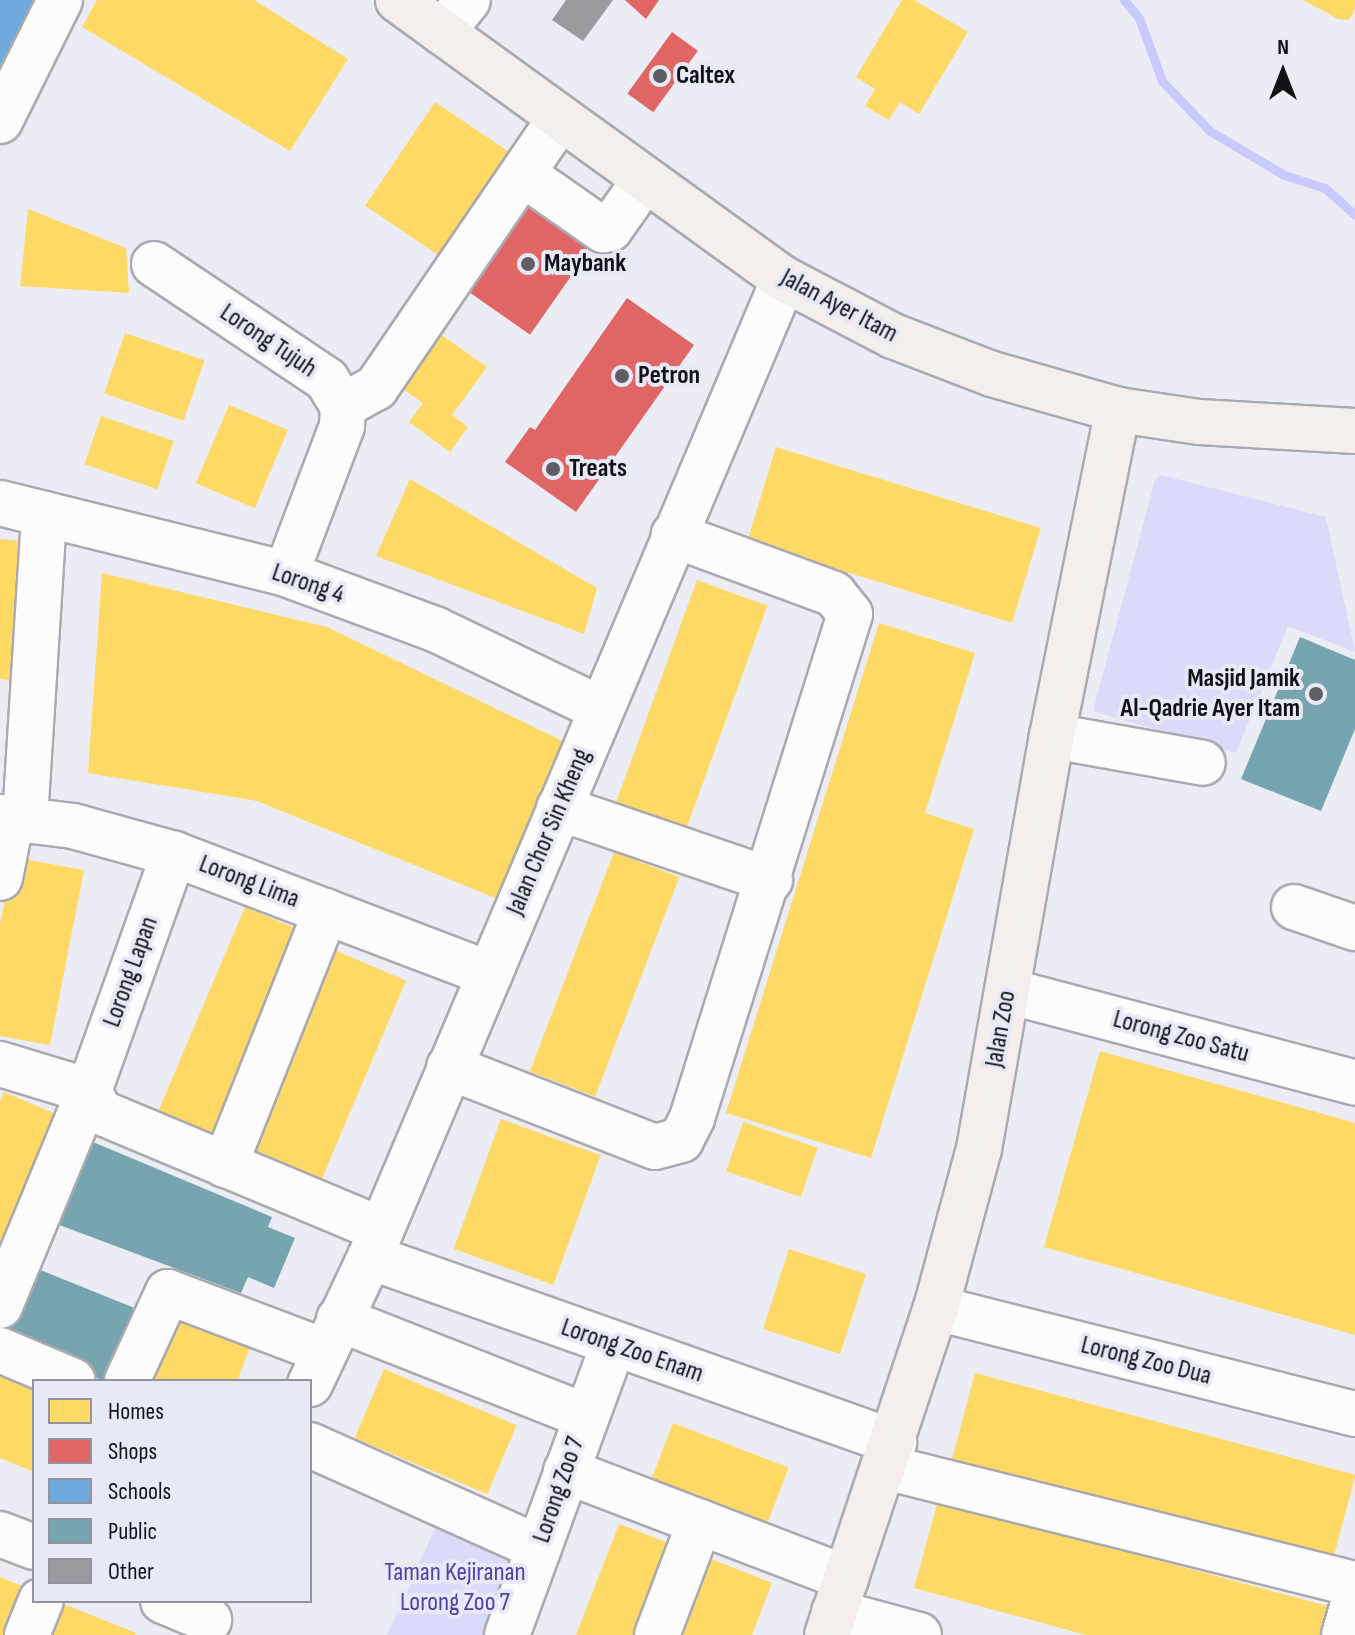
<!DOCTYPE html>
<style>
body{margin:0}
#map{position:relative;width:1355px;height:1635px;overflow:hidden;background:#ececf4;font-family:"Sofia Sans Condensed",sans-serif}
div>[style]{position:absolute}
.green>*{inset:0;background:#dadbf8}
.homes>*{inset:0;background:#ffd966;transform-origin:0 0}
.shops>*{inset:0;background:#e06666;transform-origin:0 0}
.schools>*{inset:0;background:#6fa8dc}
.public>*{inset:0;background:#76a5af;transform-origin:0 0}
.stream>*{height:9px;margin:-4.5px;padding:0 4.5px;transform-origin:4.5px;border-radius:4.5px;background:#c8c9fc}
.building>*{inset:0;background:#9a9aa0}
.roads{filter:drop-shadow(2px 0 #a9a9b0) drop-shadow(-2px 0 #a9a9b0) drop-shadow(0 2px #a9a9b0) drop-shadow(0 -2px #a9a9b0)}
.minor>*{height:44px;margin:-22px;padding:0 22px;transform-origin:22px;border-radius:22px;background:#fcfcfd}
.major>*{height:44px;margin:-22px;padding:0 22px;transform-origin:22px;border-radius:22px;background:#f4efec}
.dots>*{width:22px;height:22px;translate:-50% -50%;box-sizing:border-box;border:4px solid #e8e9f7;border-radius:50%}
span{translate:-50% -50%;white-space:nowrap;text-align:center;line-height:1.15;-webkit-text-stroke:8px #e8e9f7;paint-order:stroke}
.poi-label{font-size:26px;color:#111116;font-weight:700}
.left{translate:0 -50%;text-align:left}
.right{translate:-100% -50%;text-align:right}
.street-label{font-size:26px;color:#111116}
.park-label{font-size:26px;color:#4e43a4}
.legend{position:absolute;left:32px;top:1379px;width:280px;height:224px;box-sizing:border-box;background:#e8e9f7;border:2px solid #92939d;margin:0;padding:10px 14px;list-style:none;font-size:24px;color:#111116}
.legend li{display:flex;align-items:center;gap:16px;height:40px}
.legend b{width:40px;border:2px solid #92939d}
.north{position:absolute;left:1243px;top:32px;width:80px;height:80px;-webkit-text-stroke:6px #e8e9f7;paint-order:stroke;rotate:0deg;font-size:22px;font-weight:700;line-height:32px;text-align:center;color:#111116}
.north::after{content:'';display:block;margin:auto;width:28px;height:36px;background:#111116;clip-path:polygon(50% 0,100% 100%,50% 72%,0 100%)}
</style>
<div id="map">
<div class="green">
<i style="clip-path:polygon(1161px 475px,1326px 517px,1355px 652px,1288px 626px,1236px 753px,1093px 711px,1155px 480px)"></i>
<i style="clip-path:polygon(441px 1515px,516px 1546px,484px 1635px,387px 1635px)"></i>
</div>
<div class="homes">
<i style="clip-path:polygon(97px 0,254px 0,348px 59px,290px 151px,82px 27px)"></i>
<i style="clip-path:polygon(902px 0,914px 0,968px 32px,919px 114px,900px 102px,889px 120px,865px 106px,875px 89px,856px 77px)"></i>
<i style="clip-path:polygon(1303px 0,1355px 0,1355px 9px,1349px 20px,1338px 19px)"></i>
<i style="left:435px;top:102px;width:107px;height:125px;rotate:34deg"></i>
<i style="clip-path:polygon(28px 209px,126px 248px,129px 293px,20px 286px)"></i>
<i style="left:125px;top:333px;width:84px;height:64px;rotate:19deg"></i>
<i style="clip-path:polygon(439px 333px,487px 367px,452px 415px,468px 427px,450px 452px,409px 422px,423px 403px,400px 387px)"></i>
<i style="left:229px;top:405px;width:64px;height:85px;rotate:23deg"></i>
<i style="left:101px;top:416px;width:77px;height:51px;rotate:19deg"></i>
<i style="left:776px;top:447px;width:277px;height:99px;rotate:17deg"></i>
<i style="clip-path:polygon(410px 479px,597px 588px,584px 634px,376px 556px)"></i>
<i style="clip-path:polygon(0 539px,31px 542px,18px 681px,0 679px)"></i>
<i style="clip-path:polygon(102px 573px,327px 627px,577px 748px,510px 904px,257px 801px,88px 773px)"></i>
<i style="left:697px;top:580px;width:75px;height:243px;rotate:20deg"></i>
<i style="clip-path:polygon(879px 623px,975px 653px,925px 813px,974px 829px,871px 1158px,726px 1113px)"></i>
<i style="left:614px;top:852px;width:70px;height:235px;rotate:21deg"></i>
<i style="clip-path:polygon(13px 857px,84px 870px,50px 1045px,0 1036px,0 924px)"></i>
<i style="left:245px;top:907px;width:70px;height:236px;rotate:23deg"></i>
<i style="left:325px;top:946px;width:88px;height:223px;rotate:23deg"></i>
<i style="clip-path:polygon(1100px 1051px,1355px 1123px,1355px 1335px,1044px 1247px)"></i>
<i style="clip-path:polygon(4px 1092px,68px 1119px,0 1281px,0 1101px)"></i>
<i style="left:501px;top:1119px;width:106px;height:138px;rotate:20deg"></i>
<i style="left:743px;top:1122px;width:79px;height:52px;rotate:19deg"></i>
<i style="left:789px;top:1249px;width:81px;height:84px;rotate:18deg"></i>
<i style="clip-path:polygon(173px 1301px,255px 1334px,237px 1381px,141px 1381px)"></i>
<i style="clip-path:polygon(0 1363px,34px 1381px,34px 1472px,0 1458px)"></i>
<i style="left:384px;top:1369px;width:144px;height:75px;rotate:23deg"></i>
<i style="left:975px;top:1373px;width:394px;height:90px;rotate:15deg"></i>
<i style="left:673px;top:1423px;width:124px;height:68px;rotate:21deg"></i>
<i style="clip-path:polygon(938px 1501px,1339px 1609px,1332px 1635px,1086px 1635px,914px 1588px)"></i>
<i style="clip-path:polygon(619px 1524px,682px 1548px,649px 1635px,576px 1635px)"></i>
<i style="clip-path:polygon(709px 1558px,772px 1583px,752px 1635px,679px 1635px)"></i>
<i style="clip-path:polygon(0 1577px,34px 1591px,16px 1635px,0 1635px)"></i>
<i style="clip-path:polygon(56px 1601px,136px 1633px,135px 1635px,39px 1635px)"></i>
</div>
<div class="shops">
<i style="clip-path:polygon(625px 0,659px 0,646px 19px)"></i>
<i style="left:672px;top:32px;width:32px;height:76px;rotate:36deg"></i>
<i style="left:526px;top:194px;width:84px;height:113px;rotate:35deg"></i>
<i style="clip-path:polygon(627px 298px,694px 345px,576px 512px,505px 462px,530px 427px,535px 430px)"></i>
</div>
<div class="schools">
<i style="clip-path:polygon(0 0,41px 0,0 77px)"></i>
</div>
<div class="public">
<i style="clip-path:polygon(1300px 637px,1355px 660px,1355px 729px,1321px 811px,1241px 779px)"></i>
<i style="clip-path:polygon(81px 1137px,272px 1217px,268px 1227px,295px 1238px,274px 1288px,248px 1277px,241px 1293px,46px 1220px)"></i>
<i style="left:28px;top:1265px;width:123px;height:79px;rotate:22deg"></i>
</div>
<div class="stream">
<i style="left:1124px;top:0;width:23px;rotate:50deg"></i>
<i style="left:1139px;top:18px;width:67px;rotate:69.9deg"></i>
<i style="left:1162px;top:81px;width:69px;rotate:46.2deg"></i>
<i style="left:1210px;top:131px;width:86px;rotate:30.7deg"></i>
<i style="left:1284px;top:175px;width:43px;rotate:17.6deg"></i>
<i style="left:1325px;top:188px;width:40px;rotate:42deg"></i>
</div>
<div class="building">
<i style="clip-path:polygon(566px 0,613px 0,583px 41px,552px 20px)"></i>
</div>
<div class="roads">
<div class="minor">
<i style="left:442px;top:32px;width:41px;rotate:-50.9deg"></i>
<i style="left:0;top:121px;width:135px;rotate:-63.6deg"></i>
<i style="left:523px;top:174px;width:98px;rotate:35deg"></i>
<i style="left:603px;top:230px;width:7px;rotate:-8deg"></i>
<i style="left:610px;top:229px;width:59px;rotate:-54.7deg"></i>
<i style="left:154px;top:264px;width:208px;rotate:33.8deg"></i>
<i style="left:327px;top:380px;width:31px;rotate:59deg"></i>
<i style="left:343px;top:407px;width:19px;rotate:93deg"></i>
<i style="left:342px;top:426px;width:158px;rotate:110.7deg"></i>
<i style="left:343px;top:406px;width:38px;rotate:-29deg"></i>
<i style="left:376px;top:388px;width:325px;rotate:-55.7deg"></i>
<i style="left:0;top:503px;width:295px;rotate:13.9deg"></i>
<i style="left:286px;top:574px;width:159px;rotate:20.3deg"></i>
<i style="left:435px;top:629px;width:184px;rotate:25.7deg"></i>
<i style="left:1052px;top:736px;width:153px;rotate:10.1deg"></i>
<i style="left:559px;top:808px;width:223px;rotate:18.8deg"></i>
<i style="left:0;top:817px;width:74px;rotate:7deg"></i>
<i style="left:73px;top:826px;width:105px;rotate:15.5deg"></i>
<i style="left:174px;top:854px;width:338px;rotate:20.8deg"></i>
<i style="left:25px;top:819px;width:306px;rotate:-86.4deg"></i>
<i style="left:0;top:878px;width:61px;rotate:-78.7deg"></i>
<i style="left:1294px;top:907px;width:65px;rotate:19deg"></i>
<i style="left:1008px;top:991px;width:359px;rotate:14.8deg"></i>
<i style="left:0;top:1064px;width:93px;rotate:16.9deg"></i>
<i style="left:89px;top:1091px;width:24px;rotate:62deg"></i>
<i style="left:100px;top:1112px;width:303px;rotate:22.7deg"></i>
<i style="left:449px;top:1067px;width:221px;rotate:21.2deg"></i>
<i style="left:655px;top:1147px;width:27px;rotate:-15deg"></i>
<i style="left:681px;top:1140px;width:25px;rotate:-63deg"></i>
<i style="left:692px;top:1118px;width:528px;rotate:-72.59deg"></i>
<i style="left:850px;top:614px;width:26px;rotate:-129deg"></i>
<i style="left:834px;top:594px;width:171px;rotate:-159.8deg"></i>
<i style="left:225px;top:1165px;width:273px;rotate:-68.3deg"></i>
<i style="left:370px;top:1257px;width:556px;rotate:19.45deg"></i>
<i style="left:0;top:1306px;width:233px;rotate:-67.5deg"></i>
<i style="left:89px;top:1091px;width:252px;rotate:-70.3deg"></i>
<i style="left:936px;top:1308px;width:432px;rotate:14.2deg"></i>
<i style="left:339px;top:1319px;width:264px;rotate:21.5deg"></i>
<i style="left:0;top:1350px;width:79px;rotate:23deg"></i>
<i style="left:127px;top:1381px;width:98px;rotate:-65.3deg"></i>
<i style="left:168px;top:1292px;width:167px;rotate:20.7deg"></i>
<i style="left:310px;top:1384px;width:140px;rotate:-64.7deg"></i>
<i style="left:370px;top:1257px;width:1062px;rotate:-67.06deg"></i>
<i style="left:310px;top:1445px;width:251px;rotate:24.2deg"></i>
<i style="left:885px;top:1467px;width:484px;rotate:14deg"></i>
<i style="left:566px;top:1471px;width:300px;rotate:20.9deg"></i>
<i style="left:0;top:1534px;width:36px;rotate:21deg"></i>
<i style="left:163px;top:1601px;width:50px;rotate:22.4deg"></i>
<i style="left:834px;top:1612px;width:88px;rotate:15.1deg"></i>
<i style="left:27px;top:1635px;width:37px;rotate:-68deg"></i>
<i style="left:507px;top:1635px;width:309px;rotate:-69.9deg"></i>
<i style="left:657px;top:1635px;width:121px;rotate:-69.2deg"></i>
<i style="left:1344px;top:1635px;width:40px;rotate:-74deg"></i>
</div>
<div class="major">
<i style="left:398px;top:0;width:476px;rotate:35.9deg"></i>
<i style="left:784px;top:279px;width:123px;rotate:27.6deg"></i>
<i style="left:893px;top:336px;width:106px;rotate:21deg"></i>
<i style="left:992px;top:374px;width:131px;rotate:15.9deg"></i>
<i style="left:1118px;top:410px;width:82px;rotate:8.4deg"></i>
<i style="left:1199px;top:422px;width:156px;rotate:3.3deg"></i>
<i style="left:827px;top:1635px;width:345px;rotate:-71.6deg"></i>
<i style="left:936px;top:1308px;width:165px;rotate:-74.9deg"></i>
<i style="left:979px;top:1149px;width:419px;rotate:-80deg"></i>
<i style="left:1052px;top:736px;width:333px;rotate:-78.6deg"></i>
</div>
</div>
<div class="dots">
<i style="left:660px;top:76px;background:#5e5e64"></i>
<i style="left:528px;top:264px;background:#5e5e64"></i>
<i style="left:622px;top:376px;background:#5e5e64"></i>
<i style="left:553px;top:469px;background:#5e5e64"></i>
<i style="left:1316px;top:694px;background:#5e5e64"></i>
</div>
<div class="poi-label">
<span class="left" style="left:676px;top:76px">Caltex</span>
<span class="left" style="left:544px;top:264px">Maybank</span>
<span class="left" style="left:638px;top:376px">Petron</span>
<span class="left" style="left:569px;top:469px">Treats</span>
<span class="right" style="left:1300px;top:694px">Masjid Jamik<br>Al-Qadrie Ayer Itam</span>
</div>
<div class="street-label">
<span style="left:839px;top:306px;rotate:28deg">Jalan Ayer Itam</span>
<span style="left:268px;top:341px;rotate:34deg">Lorong Tujuh</span>
<span style="left:308px;top:584px;rotate:19deg">Lorong 4</span>
<span style="left:549px;top:832px;rotate:-67deg">Jalan Chor Sin Kheng</span>
<span style="left:249px;top:882px;rotate:21deg">Lorong Lima</span>
<span style="left:131px;top:972px;rotate:-70deg">Lorong Lapan</span>
<span style="left:1001px;top:1029px;rotate:-80deg">Jalan Zoo</span>
<span style="left:1181px;top:1037px;rotate:15deg">Lorong Zoo Satu</span>
<span style="left:632px;top:1351px;rotate:19deg">Lorong Zoo Enam</span>
<span style="left:1146px;top:1361px;rotate:14deg">Lorong Zoo Dua</span>
<span style="left:559px;top:1490px;rotate:-71deg">Lorong Zoo 7</span>
</div>
<div class="park-label">
<span style="left:455px;top:1588px">Taman Kejiranan<br>Lorong Zoo 7</span>
</div>
<ul class="legend">
<li><b style="height:22px;background:#ffd966"></b>Homes</li>
<li><b style="height:22px;background:#e06666"></b>Shops</li>
<li><b style="height:22px;background:#6fa8dc"></b>Schools</li>
<li><b style="height:22px;background:#76a5af"></b>Public</li>
<li><b style="height:22px;background:#9a9aa0"></b>Other</li>
</ul>
<div class="north">N</div>
</div>
